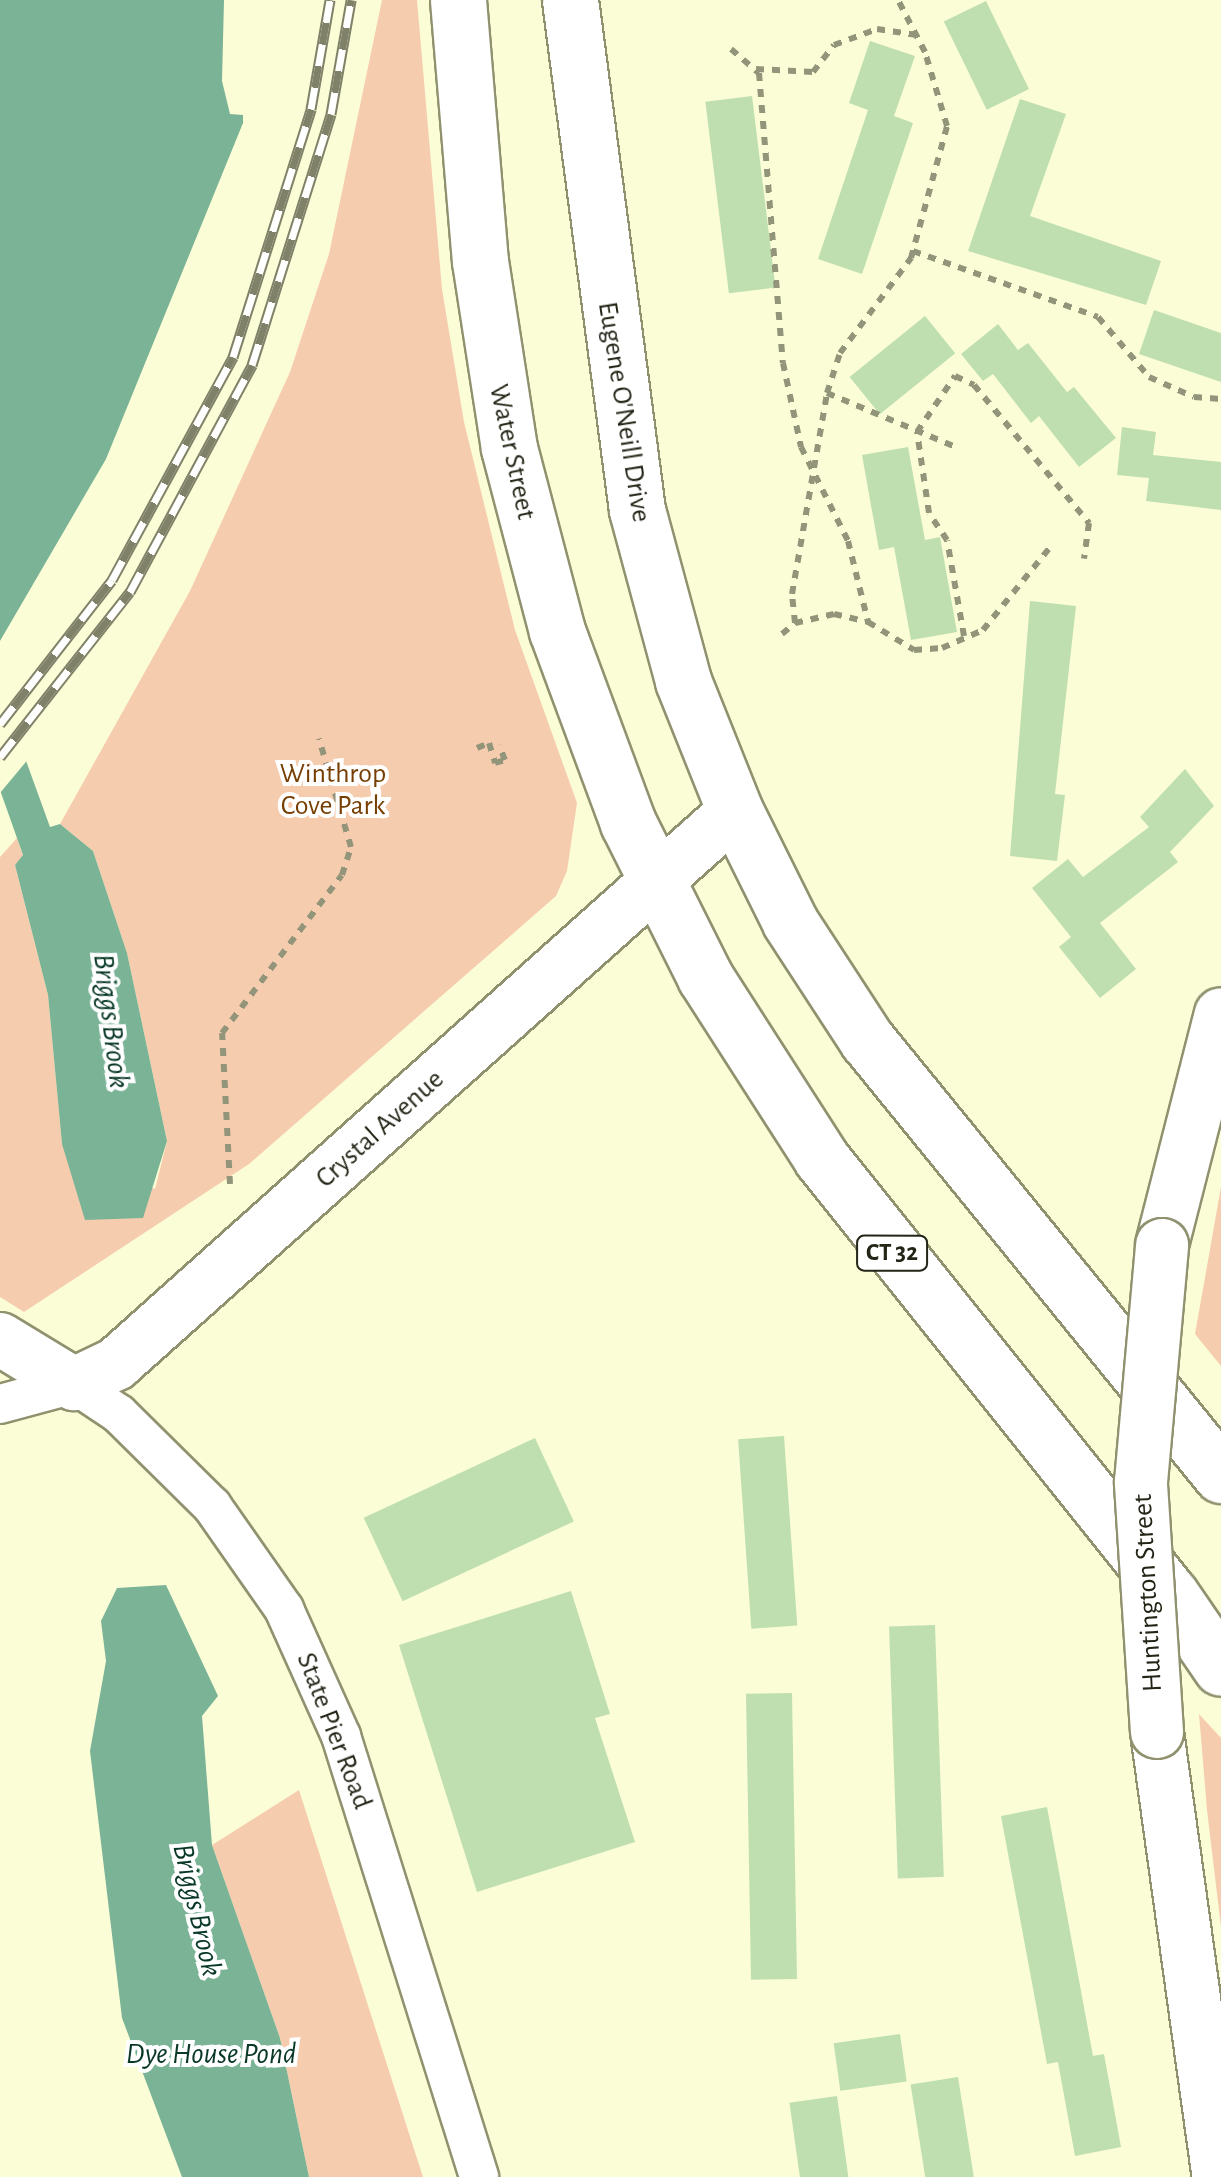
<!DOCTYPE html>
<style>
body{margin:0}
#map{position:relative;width:1221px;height:2177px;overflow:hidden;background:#fbfdd7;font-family:"Alegreya Sans",sans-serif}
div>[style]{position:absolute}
.green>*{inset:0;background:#f6ccae}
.water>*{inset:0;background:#7bb397}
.pier>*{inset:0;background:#fbfdd7}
.building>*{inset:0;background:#bfdfb1;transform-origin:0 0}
.path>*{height:6px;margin-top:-3px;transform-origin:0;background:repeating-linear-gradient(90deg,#93957a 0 8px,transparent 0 16px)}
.roads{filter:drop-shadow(2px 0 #90926f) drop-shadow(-2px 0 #90926f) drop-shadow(0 2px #90926f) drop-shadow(0 -2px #90926f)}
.minor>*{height:38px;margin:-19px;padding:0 19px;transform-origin:19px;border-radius:19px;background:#fff}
.secondary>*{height:52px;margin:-26px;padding:0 26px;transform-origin:26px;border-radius:26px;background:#fff}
.primary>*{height:55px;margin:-27.5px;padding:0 27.5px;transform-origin:27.5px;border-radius:27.5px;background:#fff}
.motorway>*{height:55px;margin:-27.5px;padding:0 27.5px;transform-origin:27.5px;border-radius:27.5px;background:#fff}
.rail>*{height:11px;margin-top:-5.5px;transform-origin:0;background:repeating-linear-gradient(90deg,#fff 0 22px,#808169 0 44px);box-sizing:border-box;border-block:2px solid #808169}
.bridges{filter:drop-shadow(2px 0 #90926f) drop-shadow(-2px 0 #90926f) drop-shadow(0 2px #90926f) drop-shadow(0 -2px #90926f)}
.secondary-bridge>*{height:52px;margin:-26px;padding:0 26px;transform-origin:26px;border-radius:26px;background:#fff}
span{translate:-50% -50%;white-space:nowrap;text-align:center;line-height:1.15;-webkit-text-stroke:8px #fff;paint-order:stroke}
.shield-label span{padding:2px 8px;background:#fff;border:2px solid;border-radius:8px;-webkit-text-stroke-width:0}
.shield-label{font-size:25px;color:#242517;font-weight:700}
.street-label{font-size:28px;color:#242517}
.park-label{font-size:28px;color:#773e03}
.water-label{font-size:30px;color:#093926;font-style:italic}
</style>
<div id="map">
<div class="green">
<i style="clip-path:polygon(382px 0,417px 0,442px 289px,464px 422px,515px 630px,577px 803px,567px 871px,556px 896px,249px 1164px,24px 1312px,0 1297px,0 857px,17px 838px,23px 856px,15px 865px,48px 995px,62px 1144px,155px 1189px,167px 1141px,127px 953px,93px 851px,60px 824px,190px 591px,290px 372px,329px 254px)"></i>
<i style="clip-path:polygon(1221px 1187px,1221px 1366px,1195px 1334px)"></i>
<i style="clip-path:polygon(1199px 1714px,1221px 1738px,1221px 1927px,1207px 1810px)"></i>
<i style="clip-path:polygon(299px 1790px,423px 2177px,309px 2177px,280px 2038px,212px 1845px)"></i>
</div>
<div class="water">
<i style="clip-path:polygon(0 0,224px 0,222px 81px,230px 114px,243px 115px,243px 123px,106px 459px,0 641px)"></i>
<i style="clip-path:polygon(0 689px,50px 827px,60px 824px,93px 851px,127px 953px,167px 1141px,143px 1218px,85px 1220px,62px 1144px,48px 995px,15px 865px,23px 855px,0 790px)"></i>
<i style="clip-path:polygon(166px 1585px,218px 1696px,202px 1716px,212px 1845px,280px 2038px,309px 2177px,182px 2177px,122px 2018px,90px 1751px,106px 1661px,101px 1621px,117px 1588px)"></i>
</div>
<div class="pier">
<i style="clip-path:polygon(4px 686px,30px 757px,0 793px,0 690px)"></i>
</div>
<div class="building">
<i style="left:986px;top:1px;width:98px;height:47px;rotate:64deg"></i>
<i style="clip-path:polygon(870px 41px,915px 56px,894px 116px,913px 123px,862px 274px,818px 259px,868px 110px,849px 103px)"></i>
<i style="left:752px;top:96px;width:193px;height:47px;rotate:83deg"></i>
<i style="clip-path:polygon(1020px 99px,1066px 114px,1030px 216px,1161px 261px,1146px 305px,968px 251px)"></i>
<i style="clip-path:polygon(1154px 310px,1221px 333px,1221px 382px,1139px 354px)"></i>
<i style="left:925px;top:316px;width:48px;height:97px;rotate:51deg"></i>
<i style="clip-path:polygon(998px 324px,1018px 350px,1028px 343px,1067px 392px,1074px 387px,1116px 438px,1079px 467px,1039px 416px,1031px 423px,993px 374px,983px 381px,961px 354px)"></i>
<i style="clip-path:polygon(1122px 427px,1156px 432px,1153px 455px,1221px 462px,1221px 510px,1146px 501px,1149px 478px,1117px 475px)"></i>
<i style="clip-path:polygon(908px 447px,925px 540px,940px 537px,957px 632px,911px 640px,894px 547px,879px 550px,862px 455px)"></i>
<i style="clip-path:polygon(1030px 601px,1076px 606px,1055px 794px,1065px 795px,1057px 861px,1010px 856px)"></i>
<i style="clip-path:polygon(1185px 769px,1214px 806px,1170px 852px,1178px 862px,1100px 923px,1136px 969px,1100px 998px,1059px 947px,1071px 937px,1032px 888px,1068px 859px,1083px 877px,1149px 827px,1140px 817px)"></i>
<i style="left:784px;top:1436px;width:190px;height:46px;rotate:86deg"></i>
<i style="left:535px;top:1438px;width:92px;height:189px;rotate:65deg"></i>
<i style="clip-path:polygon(571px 1591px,610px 1714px,595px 1718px,635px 1842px,477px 1892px,399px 1645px)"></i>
<i style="left:935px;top:1625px;width:252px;height:46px;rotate:88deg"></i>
<i style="left:792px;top:1693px;width:286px;height:46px;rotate:89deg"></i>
<i style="clip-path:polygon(1047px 1807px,1093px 2056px,1104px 2054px,1121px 2147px,1075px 2156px,1058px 2062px,1047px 2064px,1001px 1816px)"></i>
<i style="left:900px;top:2034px;width:48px;height:67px;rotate:82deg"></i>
<i style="left:958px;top:2077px;width:101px;height:48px;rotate:81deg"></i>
<i style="left:837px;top:2096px;width:82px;height:48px;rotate:82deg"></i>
</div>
<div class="path">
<i style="left:731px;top:49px;width:37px;rotate:41deg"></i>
<i style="left:759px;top:73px;width:291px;rotate:85.3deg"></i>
<i style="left:783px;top:363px;width:86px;rotate:77.9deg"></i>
<i style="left:801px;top:447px;width:105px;rotate:63.4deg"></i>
<i style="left:848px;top:541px;width:83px;rotate:76.1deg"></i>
<i style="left:756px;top:69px;width:57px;rotate:3deg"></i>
<i style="left:813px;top:72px;width:34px;rotate:-52deg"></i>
<i style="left:834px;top:45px;width:46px;rotate:-20.4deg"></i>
<i style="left:877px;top:29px;width:40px;rotate:8.5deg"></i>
<i style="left:913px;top:251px;width:196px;rotate:19.6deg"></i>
<i style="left:1098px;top:317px;width:79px;rotate:49.6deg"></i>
<i style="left:1149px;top:377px;width:49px;rotate:24deg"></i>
<i style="left:1194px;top:397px;width:27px;rotate:4deg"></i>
<i style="left:827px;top:393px;width:42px;rotate:-72deg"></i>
<i style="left:840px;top:353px;width:119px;rotate:-53.2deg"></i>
<i style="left:911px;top:258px;width:137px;rotate:-74.7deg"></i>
<i style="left:947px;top:126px;width:77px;rotate:-106.6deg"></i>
<i style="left:925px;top:52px;width:59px;rotate:-117.4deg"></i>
<i style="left:795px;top:623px;width:40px;rotate:-13deg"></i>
<i style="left:834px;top:614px;width:35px;rotate:13deg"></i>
<i style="left:868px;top:622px;width:54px;rotate:31.3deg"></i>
<i style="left:914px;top:650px;width:28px;rotate:-4deg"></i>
<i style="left:942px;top:648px;width:45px;rotate:-23.7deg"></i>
<i style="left:983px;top:630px;width:108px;rotate:-51deg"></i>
<i style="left:782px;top:634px;width:17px;rotate:-40deg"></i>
<i style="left:795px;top:623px;width:29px;rotate:-96deg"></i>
<i style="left:792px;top:594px;width:204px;rotate:-80.1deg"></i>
<i style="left:827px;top:393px;width:137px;rotate:22.8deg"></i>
<i style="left:964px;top:636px;width:97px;rotate:-100deg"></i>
<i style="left:947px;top:540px;width:32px;rotate:-124deg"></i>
<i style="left:929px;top:513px;width:82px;rotate:-98.4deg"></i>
<i style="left:917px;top:432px;width:68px;rotate:-55.8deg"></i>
<i style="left:955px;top:376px;width:21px;rotate:25deg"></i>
<i style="left:974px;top:385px;width:180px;rotate:50.2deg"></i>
<i style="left:1089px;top:523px;width:36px;rotate:98deg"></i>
<i style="left:477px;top:748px;width:13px;rotate:-23deg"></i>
<i style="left:489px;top:743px;width:21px;rotate:73deg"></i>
<i style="left:495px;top:763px;width:10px;rotate:-17deg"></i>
<i style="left:505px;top:760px;width:16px;rotate:-112deg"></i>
<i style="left:230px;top:1184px;width:151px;rotate:-93deg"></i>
<i style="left:222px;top:1033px;width:198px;rotate:-52.8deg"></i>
<i style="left:342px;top:875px;width:29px;rotate:-72deg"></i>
<i style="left:351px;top:847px;width:113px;rotate:-106.5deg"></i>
</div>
<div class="roads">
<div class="minor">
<i style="left:0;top:1404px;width:77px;rotate:-15.1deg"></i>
<i style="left:74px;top:1384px;width:54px;rotate:33.7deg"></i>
<i style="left:119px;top:1414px;width:131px;rotate:44.7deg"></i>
<i style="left:212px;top:1506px;width:126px;rotate:55deg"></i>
<i style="left:284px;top:1609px;width:139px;rotate:65.8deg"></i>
<i style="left:341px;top:1736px;width:462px;rotate:72.6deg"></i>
</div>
<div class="secondary">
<i style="left:1162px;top:1245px;width:238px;rotate:-75.7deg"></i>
<i style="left:0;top:1339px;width:87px;rotate:31.3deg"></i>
<i style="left:74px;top:1384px;width:47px;rotate:-25.5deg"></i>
<i style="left:116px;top:1364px;width:830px;rotate:-41.78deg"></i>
<i style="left:1157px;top:1732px;width:449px;rotate:82.1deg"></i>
</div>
<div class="primary">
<i style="left:458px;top:0;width:262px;rotate:85.2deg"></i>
<i style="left:480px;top:261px;width:189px;rotate:81.2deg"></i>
<i style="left:509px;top:448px;width:189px;rotate:75.3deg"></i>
<i style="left:557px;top:631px;width:205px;rotate:69.7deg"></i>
<i style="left:628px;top:823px;width:172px;rotate:63.4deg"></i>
<i style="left:705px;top:977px;width:215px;rotate:57.3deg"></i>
<i style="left:821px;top:1158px;width:551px;rotate:51.34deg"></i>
<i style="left:570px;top:0;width:514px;rotate:82.52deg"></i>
<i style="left:637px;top:510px;width:177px;rotate:74.9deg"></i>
<i style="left:683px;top:681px;width:140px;rotate:68.2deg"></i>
<i style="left:735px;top:811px;width:124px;rotate:63.6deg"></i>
<i style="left:790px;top:922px;width:141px;rotate:56.9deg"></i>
<i style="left:867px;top:1040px;width:561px;rotate:50.86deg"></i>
</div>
<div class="motorway">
<i style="left:1171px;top:1595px;width:88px;rotate:55.6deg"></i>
</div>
</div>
<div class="rail">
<i style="left:0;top:724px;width:182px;rotate:-52.1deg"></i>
<i style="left:112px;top:580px;width:254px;rotate:-61.5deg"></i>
<i style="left:233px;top:357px;width:260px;rotate:-72.5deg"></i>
<i style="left:311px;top:109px;width:111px;rotate:-80.1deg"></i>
<i style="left:0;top:757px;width:210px;rotate:-51.8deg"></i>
<i style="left:130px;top:592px;width:258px;rotate:-61.7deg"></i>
<i style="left:252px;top:365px;width:263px;rotate:-72.5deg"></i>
<i style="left:331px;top:114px;width:116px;rotate:-80deg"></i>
</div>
<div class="bridges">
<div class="secondary-bridge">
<i style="left:1157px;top:1732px;width:251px;rotate:-93.7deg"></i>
<i style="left:1141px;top:1482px;width:238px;rotate:-84.9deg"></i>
</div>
</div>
<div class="shield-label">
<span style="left:892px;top:1253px">CT 32</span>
</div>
<div class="street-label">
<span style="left:624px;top:412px;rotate:81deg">Eugene O'Neill Drive</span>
<span style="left:512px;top:452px;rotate:78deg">Water Street</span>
<span style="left:380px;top:1129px;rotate:-42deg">Crystal Avenue</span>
<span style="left:1148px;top:1593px;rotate:-93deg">Huntington Street</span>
<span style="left:334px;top:1731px;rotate:69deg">State Pier Road</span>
</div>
<div class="park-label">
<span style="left:333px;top:790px">Winthrop<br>Cove Park</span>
</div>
<div class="water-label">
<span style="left:111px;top:1021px;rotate:83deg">Briggs Brook</span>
<span style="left:197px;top:1910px;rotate:77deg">Briggs Brook</span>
<span style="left:211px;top:2054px">Dye House Pond</span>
</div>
</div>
